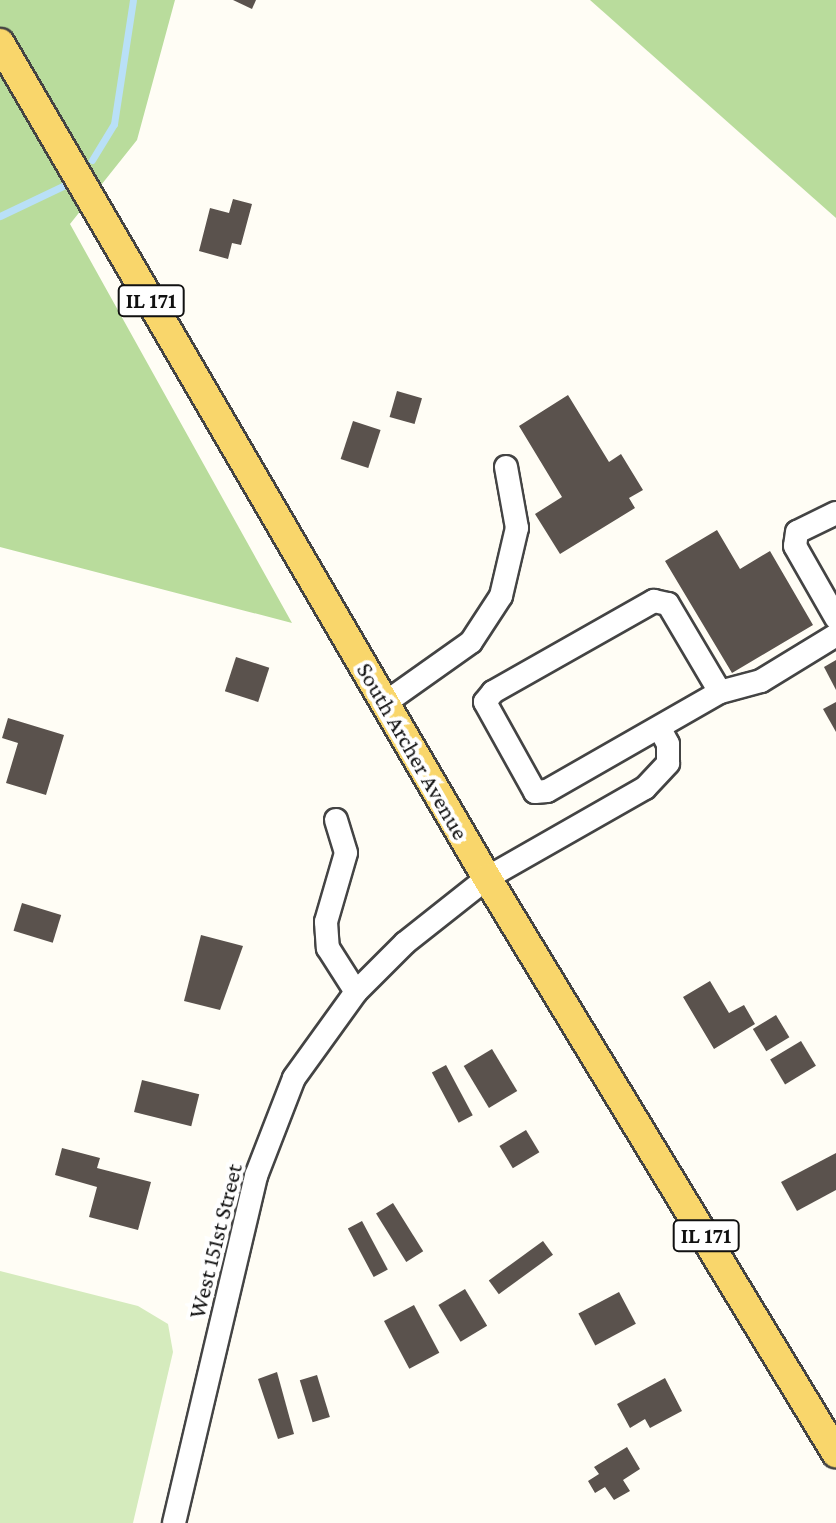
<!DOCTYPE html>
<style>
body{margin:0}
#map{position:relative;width:836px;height:1523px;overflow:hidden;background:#fffdf5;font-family:"Crimson Pro",serif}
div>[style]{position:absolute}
.green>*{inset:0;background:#d5ebbd}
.forest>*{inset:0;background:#b9dc9c}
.stream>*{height:7px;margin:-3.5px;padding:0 3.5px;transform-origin:3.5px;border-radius:3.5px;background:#b9e0f7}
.building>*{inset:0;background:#5a524d;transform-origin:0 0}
.roads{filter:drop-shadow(2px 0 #444) drop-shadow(-2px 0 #444) drop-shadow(0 2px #444) drop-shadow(0 -2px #444)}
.minor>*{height:22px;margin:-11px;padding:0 11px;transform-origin:11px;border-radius:11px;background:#fff}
.major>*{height:28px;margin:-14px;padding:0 14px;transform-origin:14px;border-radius:14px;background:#f9d66b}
span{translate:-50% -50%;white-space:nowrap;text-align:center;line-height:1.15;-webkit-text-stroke:8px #fff;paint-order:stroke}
.shield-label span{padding:2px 6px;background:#fff;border:2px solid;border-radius:6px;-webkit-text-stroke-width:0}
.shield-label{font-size:22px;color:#111;font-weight:700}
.street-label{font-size:24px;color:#111}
</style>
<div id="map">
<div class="green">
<i style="clip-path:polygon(0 1271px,138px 1306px,168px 1324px,173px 1352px,133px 1523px,0 1523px)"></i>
</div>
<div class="forest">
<i style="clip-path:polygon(0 0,175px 0,137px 140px,70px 224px,292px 623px,0 547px)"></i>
<i style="clip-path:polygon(590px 0,836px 0,836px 218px)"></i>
</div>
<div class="stream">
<i style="left:92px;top:160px;width:42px;rotate:-58.6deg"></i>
<i style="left:114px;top:124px;width:125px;rotate:-81.3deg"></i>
<i style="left:0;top:216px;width:72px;rotate:-25.5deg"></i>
</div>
<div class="building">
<i style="clip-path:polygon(233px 0,256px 0,252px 9px)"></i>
<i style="clip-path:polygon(233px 199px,252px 204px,241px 245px,232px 243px,228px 259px,199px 251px,210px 208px,229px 213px)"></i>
<i style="left:397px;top:391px;width:26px;height:27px;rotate:16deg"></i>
<i style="clip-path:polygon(568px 395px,609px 462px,621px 454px,643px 490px,629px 498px,635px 508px,560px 554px,535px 514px,562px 497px,519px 426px)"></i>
<i style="left:353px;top:421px;width:29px;height:40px;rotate:18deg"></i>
<i style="clip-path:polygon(717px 530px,740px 569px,770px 551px,813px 625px,732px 673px,665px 561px)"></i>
<i style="left:236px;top:657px;width:35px;height:36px;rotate:18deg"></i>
<i style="clip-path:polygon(836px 660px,836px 690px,824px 667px)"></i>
<i style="clip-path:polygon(836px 702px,836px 732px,823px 709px)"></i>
<i style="clip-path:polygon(8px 718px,64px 735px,46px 795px,6px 783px,18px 743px,2px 738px)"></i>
<i style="left:22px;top:903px;width:41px;height:29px;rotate:17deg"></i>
<i style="clip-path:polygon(201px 935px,243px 946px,220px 1010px,184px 1001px)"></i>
<i style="clip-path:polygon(710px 981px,729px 1013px,744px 1005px,755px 1024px,714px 1049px,683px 997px)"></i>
<i style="left:776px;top:1015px;width:26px;height:27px;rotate:59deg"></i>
<i style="left:801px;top:1041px;width:29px;height:36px;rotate:59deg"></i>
<i style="left:492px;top:1049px;width:49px;height:33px;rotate:59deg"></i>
<i style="left:446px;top:1065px;width:57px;height:16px;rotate:62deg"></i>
<i style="left:142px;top:1080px;width:59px;height:33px;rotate:14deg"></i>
<i style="left:526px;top:1130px;width:26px;height:31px;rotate:59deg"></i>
<i style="clip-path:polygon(62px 1148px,100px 1158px,97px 1168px,151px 1182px,138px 1230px,89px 1217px,97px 1187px,55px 1175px)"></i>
<i style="clip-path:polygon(836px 1153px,836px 1190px,797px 1211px,781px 1182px)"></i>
<i style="left:393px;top:1203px;width:57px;height:20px;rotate:58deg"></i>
<i style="left:362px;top:1221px;width:55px;height:16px;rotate:62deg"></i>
<i style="left:543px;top:1241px;width:17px;height:67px;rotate:54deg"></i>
<i style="left:465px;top:1289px;width:43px;height:31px;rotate:59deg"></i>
<i style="left:619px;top:1292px;width:36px;height:46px;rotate:62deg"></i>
<i style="left:414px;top:1305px;width:54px;height:34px;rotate:62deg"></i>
<i style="clip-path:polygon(277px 1372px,294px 1434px,278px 1439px,258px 1379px)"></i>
<i style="left:317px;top:1375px;width:44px;height:18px;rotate:73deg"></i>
<i style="clip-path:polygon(665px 1378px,682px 1411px,650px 1428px,645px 1419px,630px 1428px,617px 1404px)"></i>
<i style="clip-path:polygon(627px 1447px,640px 1469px,623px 1480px,630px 1491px,614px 1500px,605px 1487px,595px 1493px,588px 1481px,599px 1474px,594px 1467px)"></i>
</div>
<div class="roads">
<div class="minor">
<i style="left:836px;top:513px;width:43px;rotate:154deg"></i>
<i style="left:797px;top:532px;width:14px;rotate:98deg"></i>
<i style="left:795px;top:546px;width:83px;rotate:60.3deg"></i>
<i style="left:654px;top:601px;width:14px;rotate:12deg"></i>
<i style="left:668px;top:604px;width:102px;rotate:59.4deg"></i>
<i style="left:720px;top:692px;width:199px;rotate:150.2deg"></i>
<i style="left:547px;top:791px;width:12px;rotate:175deg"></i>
<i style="left:535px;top:792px;width:103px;rotate:-119.1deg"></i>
<i style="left:485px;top:702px;width:13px;rotate:-51deg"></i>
<i style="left:493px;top:692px;width:185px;rotate:-29.5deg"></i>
<i style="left:720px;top:692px;width:42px;rotate:-15deg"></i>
<i style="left:761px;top:681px;width:88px;rotate:-31.5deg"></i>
<i style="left:385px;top:703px;width:105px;rotate:-35.3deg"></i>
<i style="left:471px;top:642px;width:55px;rotate:-56.9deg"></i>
<i style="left:501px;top:596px;width:70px;rotate:-76.8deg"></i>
<i style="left:517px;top:528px;width:62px;rotate:-100.2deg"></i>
<i style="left:336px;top:820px;width:34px;rotate:73deg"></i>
<i style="left:346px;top:853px;width:72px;rotate:106.2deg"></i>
<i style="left:326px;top:922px;width:26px;rotate:86deg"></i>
<i style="left:328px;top:948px;width:52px;rotate:57.5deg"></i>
<i style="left:174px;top:1523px;width:357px;rotate:-76.7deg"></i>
<i style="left:256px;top:1176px;width:105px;rotate:-68.8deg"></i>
<i style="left:294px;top:1078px;width:106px;rotate:-54.2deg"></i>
<i style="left:356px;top:992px;width:69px;rotate:-45deg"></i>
<i style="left:405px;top:943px;width:105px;rotate:-38.4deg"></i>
<i style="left:487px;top:878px;width:182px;rotate:-29.7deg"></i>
<i style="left:645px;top:788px;width:34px;rotate:-47deg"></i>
<i style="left:668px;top:763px;width:19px;rotate:-90deg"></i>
<i style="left:668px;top:744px;width:17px;rotate:-118deg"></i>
</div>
<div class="major">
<i style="left:0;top:43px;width:967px;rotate:59.75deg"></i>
<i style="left:487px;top:878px;width:673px;rotate:58.74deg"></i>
</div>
</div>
<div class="shield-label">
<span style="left:151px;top:301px">IL 171</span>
<span style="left:706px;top:1236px">IL 171</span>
</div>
<div class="street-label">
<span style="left:413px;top:751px;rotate:60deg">South Archer Avenue</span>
<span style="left:215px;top:1241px;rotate:-76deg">West 151st Street</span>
</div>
</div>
